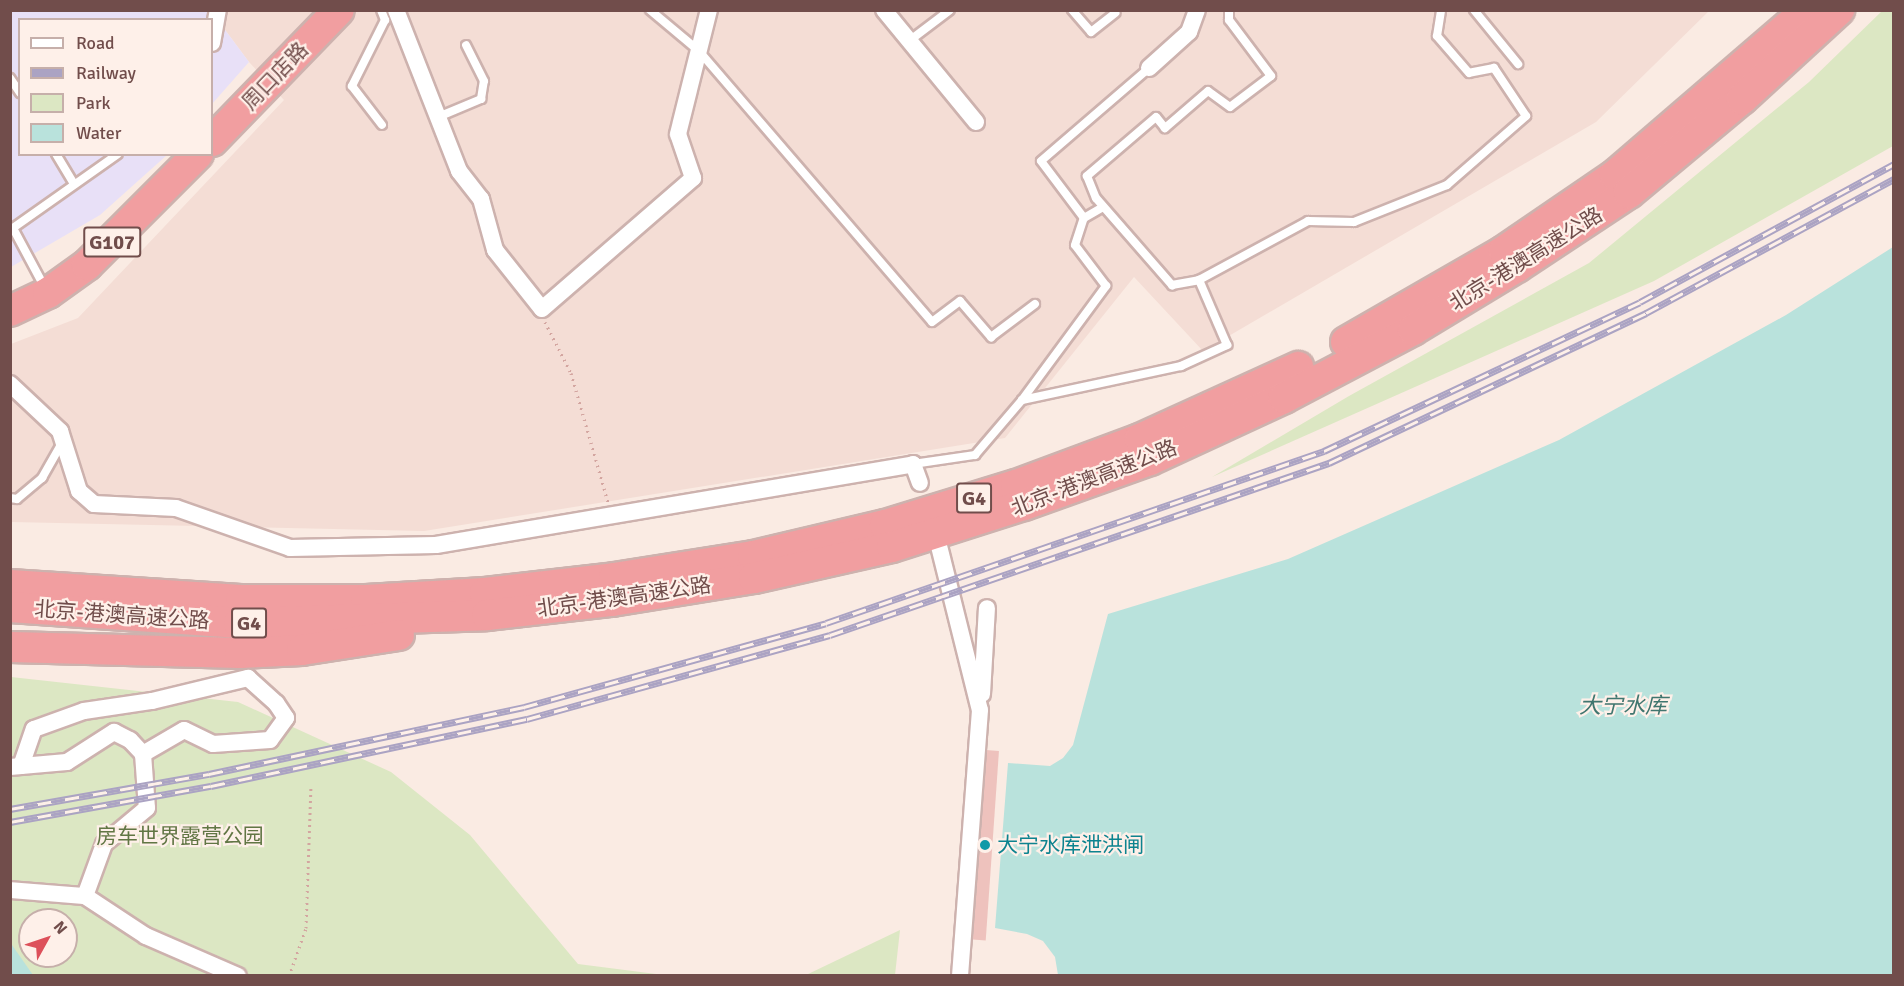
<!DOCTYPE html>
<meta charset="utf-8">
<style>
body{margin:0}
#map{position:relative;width:1904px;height:986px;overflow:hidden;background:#faebe3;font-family:Signika,"Noto Sans SC",sans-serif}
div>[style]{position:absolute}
.residential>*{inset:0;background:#f4ddd5}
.education>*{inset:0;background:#e8e0f7}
.green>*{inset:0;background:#dce7c3}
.water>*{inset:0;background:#b9e2dc}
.building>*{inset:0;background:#eec2bd;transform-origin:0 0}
.path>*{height:3px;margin-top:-1.5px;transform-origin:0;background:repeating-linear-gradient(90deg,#d3a5a0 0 1.5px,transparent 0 6px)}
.roads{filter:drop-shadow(2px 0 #cdb2ae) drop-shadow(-2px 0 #cdb2ae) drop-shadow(0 2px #cdb2ae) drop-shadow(0 -2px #cdb2ae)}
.lane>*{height:8px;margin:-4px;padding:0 4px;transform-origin:4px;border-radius:4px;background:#fff}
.street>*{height:16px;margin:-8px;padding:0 8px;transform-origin:8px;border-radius:8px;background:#fff}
.highway>*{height:30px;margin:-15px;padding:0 15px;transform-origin:15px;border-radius:15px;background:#f19ea0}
.rail>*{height:7px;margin-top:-3.5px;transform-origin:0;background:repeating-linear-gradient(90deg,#fef0e9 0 14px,#aba3c3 0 28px);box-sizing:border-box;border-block:2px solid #aba3c3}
.dots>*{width:16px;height:16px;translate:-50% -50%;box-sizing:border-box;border:3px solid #fef0e9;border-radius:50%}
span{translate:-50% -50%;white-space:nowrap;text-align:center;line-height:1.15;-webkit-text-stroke:4.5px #fef0e9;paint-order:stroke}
.shield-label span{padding:2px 4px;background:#fef0e9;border:2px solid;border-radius:4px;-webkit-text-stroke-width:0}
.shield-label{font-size:20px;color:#714d4b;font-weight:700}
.street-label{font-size:21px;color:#714d4b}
.park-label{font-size:21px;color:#617644}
.culture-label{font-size:21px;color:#0d838f}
.left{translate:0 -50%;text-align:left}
.water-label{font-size:22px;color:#40766f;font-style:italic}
.frame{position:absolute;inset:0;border:12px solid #714d4b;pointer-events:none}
.legend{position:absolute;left:18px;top:18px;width:195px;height:138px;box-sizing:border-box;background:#fef0e9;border:2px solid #c6afaa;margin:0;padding:8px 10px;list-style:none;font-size:18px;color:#714d4b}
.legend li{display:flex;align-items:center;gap:12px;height:30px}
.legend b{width:30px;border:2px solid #c6afaa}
.north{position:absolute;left:18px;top:908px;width:60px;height:60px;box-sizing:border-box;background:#fef0e9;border:2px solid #c6afaa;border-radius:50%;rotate:50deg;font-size:16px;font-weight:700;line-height:24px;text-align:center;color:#714d4b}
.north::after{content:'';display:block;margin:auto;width:21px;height:27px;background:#dd505a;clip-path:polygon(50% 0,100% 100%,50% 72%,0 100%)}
</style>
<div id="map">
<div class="residential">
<i style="clip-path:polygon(211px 11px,1709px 11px,1596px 122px,1203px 351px,1134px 277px,1005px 438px,424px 531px,11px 522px,11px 344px,78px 318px,284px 100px,249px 62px)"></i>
</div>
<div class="education">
<i style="clip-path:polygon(11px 11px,211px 11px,249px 62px,212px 104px,212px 20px,20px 20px,20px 154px,167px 155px,100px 215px,11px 267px)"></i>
</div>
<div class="green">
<i style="clip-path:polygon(1882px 11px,1893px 11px,1893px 146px,1654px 281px,1212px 477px,1349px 396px,1589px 263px,1809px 82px)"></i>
<i style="clip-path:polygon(evenodd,11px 677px,238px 702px,391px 772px,470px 835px,578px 964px,664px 975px,11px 976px,11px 677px,30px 920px,66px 920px,66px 956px,30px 956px,30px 920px)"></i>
<i style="clip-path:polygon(900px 930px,895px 975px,806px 975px)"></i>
</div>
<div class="water">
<i style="clip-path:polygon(1893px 247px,1893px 975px,1058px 975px,1055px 957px,1043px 941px,1027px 934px,995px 928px,1008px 763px,1050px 766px,1063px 758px,1073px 745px,1108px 614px,1288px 559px,1559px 440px,1786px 315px)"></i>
<i style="clip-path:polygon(11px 944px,12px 945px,33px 975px,11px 975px)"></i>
</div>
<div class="building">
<i style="left:986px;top:750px;width:13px;height:190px;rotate:4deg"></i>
</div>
<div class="path">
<i style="left:545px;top:322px;width:57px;rotate:63deg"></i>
<i style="left:571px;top:373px;width:134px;rotate:74deg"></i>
<i style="left:289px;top:976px;width:51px;rotate:-70.5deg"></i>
<i style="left:306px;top:928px;width:143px;rotate:-88deg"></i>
</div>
<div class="roads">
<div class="lane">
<i style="left:381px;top:10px;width:11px;rotate:68deg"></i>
<i style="left:385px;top:20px;width:74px;rotate:116.6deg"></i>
<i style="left:352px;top:86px;width:49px;rotate:52.4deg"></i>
<i style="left:650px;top:10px;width:64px;rotate:39.9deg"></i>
<i style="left:699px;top:51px;width:357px;rotate:49.3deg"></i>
<i style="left:932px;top:322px;width:35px;rotate:-37deg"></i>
<i style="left:960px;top:301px;width:48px;rotate:49.3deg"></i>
<i style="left:991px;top:337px;width:55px;rotate:-36.9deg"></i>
<i style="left:1072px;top:10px;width:29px;rotate:49deg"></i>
<i style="left:1091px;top:32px;width:31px;rotate:-38deg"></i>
<i style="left:1229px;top:10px;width:10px;rotate:90deg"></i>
<i style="left:1229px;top:20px;width:70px;rotate:53.1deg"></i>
<i style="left:1271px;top:76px;width:51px;rotate:142.9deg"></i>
<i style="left:1230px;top:107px;width:27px;rotate:-144deg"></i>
<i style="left:1208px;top:91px;width:57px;rotate:139.3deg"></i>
<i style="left:1165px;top:128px;width:14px;rotate:-129deg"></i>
<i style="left:1156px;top:117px;width:91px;rotate:139.5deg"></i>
<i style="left:1087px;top:176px;width:24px;rotate:68deg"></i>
<i style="left:1096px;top:198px;width:116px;rotate:48.9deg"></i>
<i style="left:1172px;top:285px;width:27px;rotate:-10deg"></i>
<i style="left:1199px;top:280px;width:124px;rotate:-28.4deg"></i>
<i style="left:1308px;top:221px;width:46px;rotate:1.2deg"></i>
<i style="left:1354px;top:222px;width:100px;rotate:-21.7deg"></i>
<i style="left:1447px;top:185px;width:105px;rotate:-41.1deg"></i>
<i style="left:1526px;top:116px;width:58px;rotate:-123.7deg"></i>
<i style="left:1494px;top:68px;width:25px;rotate:169deg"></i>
<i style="left:1469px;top:73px;width:49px;rotate:-130.9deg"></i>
<i style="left:1437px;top:36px;width:26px;rotate:-81deg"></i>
<i style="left:1474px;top:10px;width:70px;rotate:50.8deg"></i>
<i style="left:909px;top:41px;width:51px;rotate:-37.1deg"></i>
<i style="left:10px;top:78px;width:18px;rotate:56deg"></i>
<i style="left:438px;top:117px;width:47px;rotate:-22.7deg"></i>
<i style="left:481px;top:99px;width:18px;rotate:-81deg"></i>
<i style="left:484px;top:81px;width:40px;rotate:-116.6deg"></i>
<i style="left:56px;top:154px;width:35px;rotate:59deg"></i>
<i style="left:1084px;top:218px;width:71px;rotate:-127deg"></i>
<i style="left:1041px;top:161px;width:143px;rotate:-40.7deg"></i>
<i style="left:45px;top:288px;width:68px;rotate:-118.1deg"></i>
<i style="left:13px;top:228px;width:128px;rotate:-35.2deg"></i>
<i style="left:1022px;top:400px;width:163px;rotate:-12.1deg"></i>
<i style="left:1181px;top:366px;width:51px;rotate:-24.5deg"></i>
<i style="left:1227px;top:345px;width:71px;rotate:-113.3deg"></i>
<i style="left:913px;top:464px;width:63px;rotate:-8.3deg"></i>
<i style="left:975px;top:455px;width:72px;rotate:-49.5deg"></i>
<i style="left:1022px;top:400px;width:142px;rotate:-53.6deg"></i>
<i style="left:1106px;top:286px;width:51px;rotate:-127.1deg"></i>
<i style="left:1075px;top:245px;width:28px;rotate:-72deg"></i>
<i style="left:1084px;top:218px;width:22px;rotate:-30deg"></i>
<i style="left:10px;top:498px;width:7px;rotate:8deg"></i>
<i style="left:17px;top:499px;width:33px;rotate:-40deg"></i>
<i style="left:42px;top:478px;width:43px;rotate:-60.4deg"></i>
</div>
<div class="street">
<i style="left:396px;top:10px;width:173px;rotate:68.6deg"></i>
<i style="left:459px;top:171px;width:36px;rotate:52deg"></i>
<i style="left:481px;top:199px;width:53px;rotate:74.6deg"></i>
<i style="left:495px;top:250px;width:75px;rotate:51.5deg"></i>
<i style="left:542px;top:309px;width:200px;rotate:-40.9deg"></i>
<i style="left:693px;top:178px;width:46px;rotate:-108.8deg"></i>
<i style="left:678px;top:134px;width:128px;rotate:-76deg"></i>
<i style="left:884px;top:10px;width:145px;rotate:50.6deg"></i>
<i style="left:212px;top:43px;width:34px;rotate:-80deg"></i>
<i style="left:1149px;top:68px;width:54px;rotate:-42deg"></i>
<i style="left:1189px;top:32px;width:23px;rotate:-70deg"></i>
<i style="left:10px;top:384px;width:69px;rotate:43.2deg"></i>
<i style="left:60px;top:431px;width:63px;rotate:72.4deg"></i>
<i style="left:79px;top:491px;width:20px;rotate:41deg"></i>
<i style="left:94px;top:504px;width:82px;rotate:2.8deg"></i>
<i style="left:176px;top:508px;width:121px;rotate:19.3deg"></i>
<i style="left:290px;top:548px;width:146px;rotate:-1.2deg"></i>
<i style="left:436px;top:545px;width:484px;rotate:-9.6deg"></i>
<i style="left:913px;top:464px;width:20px;rotate:70deg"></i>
<i style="left:939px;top:546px;width:169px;rotate:76deg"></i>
<i style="left:980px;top:710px;width:267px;rotate:94.3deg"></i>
<i style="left:982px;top:694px;width:86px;rotate:-86.7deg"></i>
<i style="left:21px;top:766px;width:39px;rotate:-71deg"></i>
<i style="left:34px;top:729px;width:53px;rotate:-19.8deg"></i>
<i style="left:84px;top:711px;width:69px;rotate:-8.4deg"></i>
<i style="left:152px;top:701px;width:99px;rotate:-13.5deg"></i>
<i style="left:248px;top:678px;width:38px;rotate:42deg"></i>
<i style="left:276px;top:703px;width:18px;rotate:56deg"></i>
<i style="left:286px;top:718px;width:27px;rotate:126deg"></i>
<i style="left:270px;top:740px;width:57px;rotate:176deg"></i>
<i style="left:213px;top:744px;width:32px;rotate:-154deg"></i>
<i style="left:184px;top:730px;width:48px;rotate:149.7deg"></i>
<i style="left:10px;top:767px;width:57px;rotate:-5deg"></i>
<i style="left:67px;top:762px;width:56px;rotate:-32.6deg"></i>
<i style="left:114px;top:732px;width:18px;rotate:27deg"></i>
<i style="left:130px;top:740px;width:19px;rotate:47deg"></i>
<i style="left:143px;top:754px;width:54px;rotate:85.8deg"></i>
<i style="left:147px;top:808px;width:56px;rotate:140.1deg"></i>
<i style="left:104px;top:844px;width:55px;rotate:110.1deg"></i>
<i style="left:85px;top:896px;width:73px;rotate:33.3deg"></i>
<i style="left:146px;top:936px;width:100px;rotate:23.5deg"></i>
<i style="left:10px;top:890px;width:75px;rotate:4.6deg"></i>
</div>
<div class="highway">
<i style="left:212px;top:141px;width:182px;rotate:-45.9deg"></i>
<i style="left:10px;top:311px;width:42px;rotate:-25.3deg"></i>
<i style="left:48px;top:293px;width:48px;rotate:-35.7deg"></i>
<i style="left:87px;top:265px;width:157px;rotate:-45deg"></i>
<i style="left:1346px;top:342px;width:182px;rotate:-29.9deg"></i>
<i style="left:1504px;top:251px;width:135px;rotate:-34.4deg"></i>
<i style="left:1615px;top:175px;width:253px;rotate:-40.7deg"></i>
<i style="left:10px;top:585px;width:231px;rotate:3.7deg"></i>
<i style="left:241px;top:600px;width:125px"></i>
<i style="left:366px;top:600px;width:119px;rotate:-3.4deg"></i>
<i style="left:485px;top:593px;width:130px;rotate:-6.6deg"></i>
<i style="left:614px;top:578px;width:141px;rotate:-9deg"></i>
<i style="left:753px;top:556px;width:136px;rotate:-13.2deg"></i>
<i style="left:885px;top:525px;width:137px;rotate:-17deg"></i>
<i style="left:1016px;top:485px;width:132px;rotate:-20.4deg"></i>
<i style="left:1140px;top:439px;width:174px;rotate:-24.5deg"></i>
<i style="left:10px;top:607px;width:230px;rotate:4deg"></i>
<i style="left:239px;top:623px;width:248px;rotate:-1.8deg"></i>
<i style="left:487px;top:615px;width:126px;rotate:-6.4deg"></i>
<i style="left:612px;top:601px;width:144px;rotate:-9.2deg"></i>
<i style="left:754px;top:578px;width:141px;rotate:-12.7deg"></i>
<i style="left:892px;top:547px;width:139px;rotate:-17.7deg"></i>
<i style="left:1024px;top:505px;width:134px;rotate:-19.7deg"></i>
<i style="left:1150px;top:460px;width:148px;rotate:-24.8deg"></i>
<i style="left:1284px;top:398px;width:146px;rotate:-27.8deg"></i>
<i style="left:1413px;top:330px;width:122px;rotate:-31.2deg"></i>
<i style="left:1517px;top:267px;width:134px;rotate:-33.5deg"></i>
<i style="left:1629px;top:193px;width:147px;rotate:-39.8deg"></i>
<i style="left:1742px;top:99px;width:132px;rotate:-42.5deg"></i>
<i style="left:10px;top:647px;width:230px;rotate:1.5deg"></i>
<i style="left:240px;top:653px;width:62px;rotate:-2.8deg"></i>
<i style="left:302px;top:650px;width:98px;rotate:-8.8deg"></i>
</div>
</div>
<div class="rail">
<i style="left:10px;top:809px;width:202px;rotate:-10deg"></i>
<i style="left:209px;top:774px;width:322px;rotate:-12deg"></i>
<i style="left:524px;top:707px;width:313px;rotate:-15.5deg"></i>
<i style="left:826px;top:623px;width:527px;rotate:-19.05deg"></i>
<i style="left:1324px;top:451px;width:349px;rotate:-25.2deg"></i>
<i style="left:1640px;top:302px;width:289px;rotate:-28.5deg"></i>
<i style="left:10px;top:822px;width:204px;rotate:-10.2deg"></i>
<i style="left:211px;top:786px;width:323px;rotate:-12deg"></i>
<i style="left:527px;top:719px;width:314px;rotate:-15.5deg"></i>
<i style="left:830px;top:635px;width:528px;rotate:-19.02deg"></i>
<i style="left:1329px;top:463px;width:351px;rotate:-25.3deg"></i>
<i style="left:1646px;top:313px;width:282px;rotate:-28.4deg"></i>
</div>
<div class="dots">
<i style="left:985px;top:845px;background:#0f9aa8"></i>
</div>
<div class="shield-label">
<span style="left:112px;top:242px">G107</span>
<span style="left:974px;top:498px">G4</span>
<span style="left:249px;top:623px">G4</span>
</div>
<div class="street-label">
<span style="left:275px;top:76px;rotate:-46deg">周口店路</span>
<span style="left:1526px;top:259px;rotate:-32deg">北京-港澳高速公路</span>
<span style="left:1094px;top:478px;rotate:-21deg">北京-港澳高速公路</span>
<span style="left:624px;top:597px;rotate:-8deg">北京-港澳高速公路</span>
<span style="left:122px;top:615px;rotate:4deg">北京-港澳高速公路</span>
</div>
<div class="park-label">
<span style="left:180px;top:836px">房车世界露营公园</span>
</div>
<div class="culture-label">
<span class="left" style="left:997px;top:845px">大宁水库泄洪闸</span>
</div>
<div class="water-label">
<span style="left:1623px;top:706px">大宁水库</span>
</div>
<div class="frame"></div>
<ul class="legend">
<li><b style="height:8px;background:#fff"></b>Road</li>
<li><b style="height:8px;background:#aba3c3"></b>Railway</li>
<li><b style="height:16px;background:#dce7c3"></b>Park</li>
<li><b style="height:16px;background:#b9e2dc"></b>Water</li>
</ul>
<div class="north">N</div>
</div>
